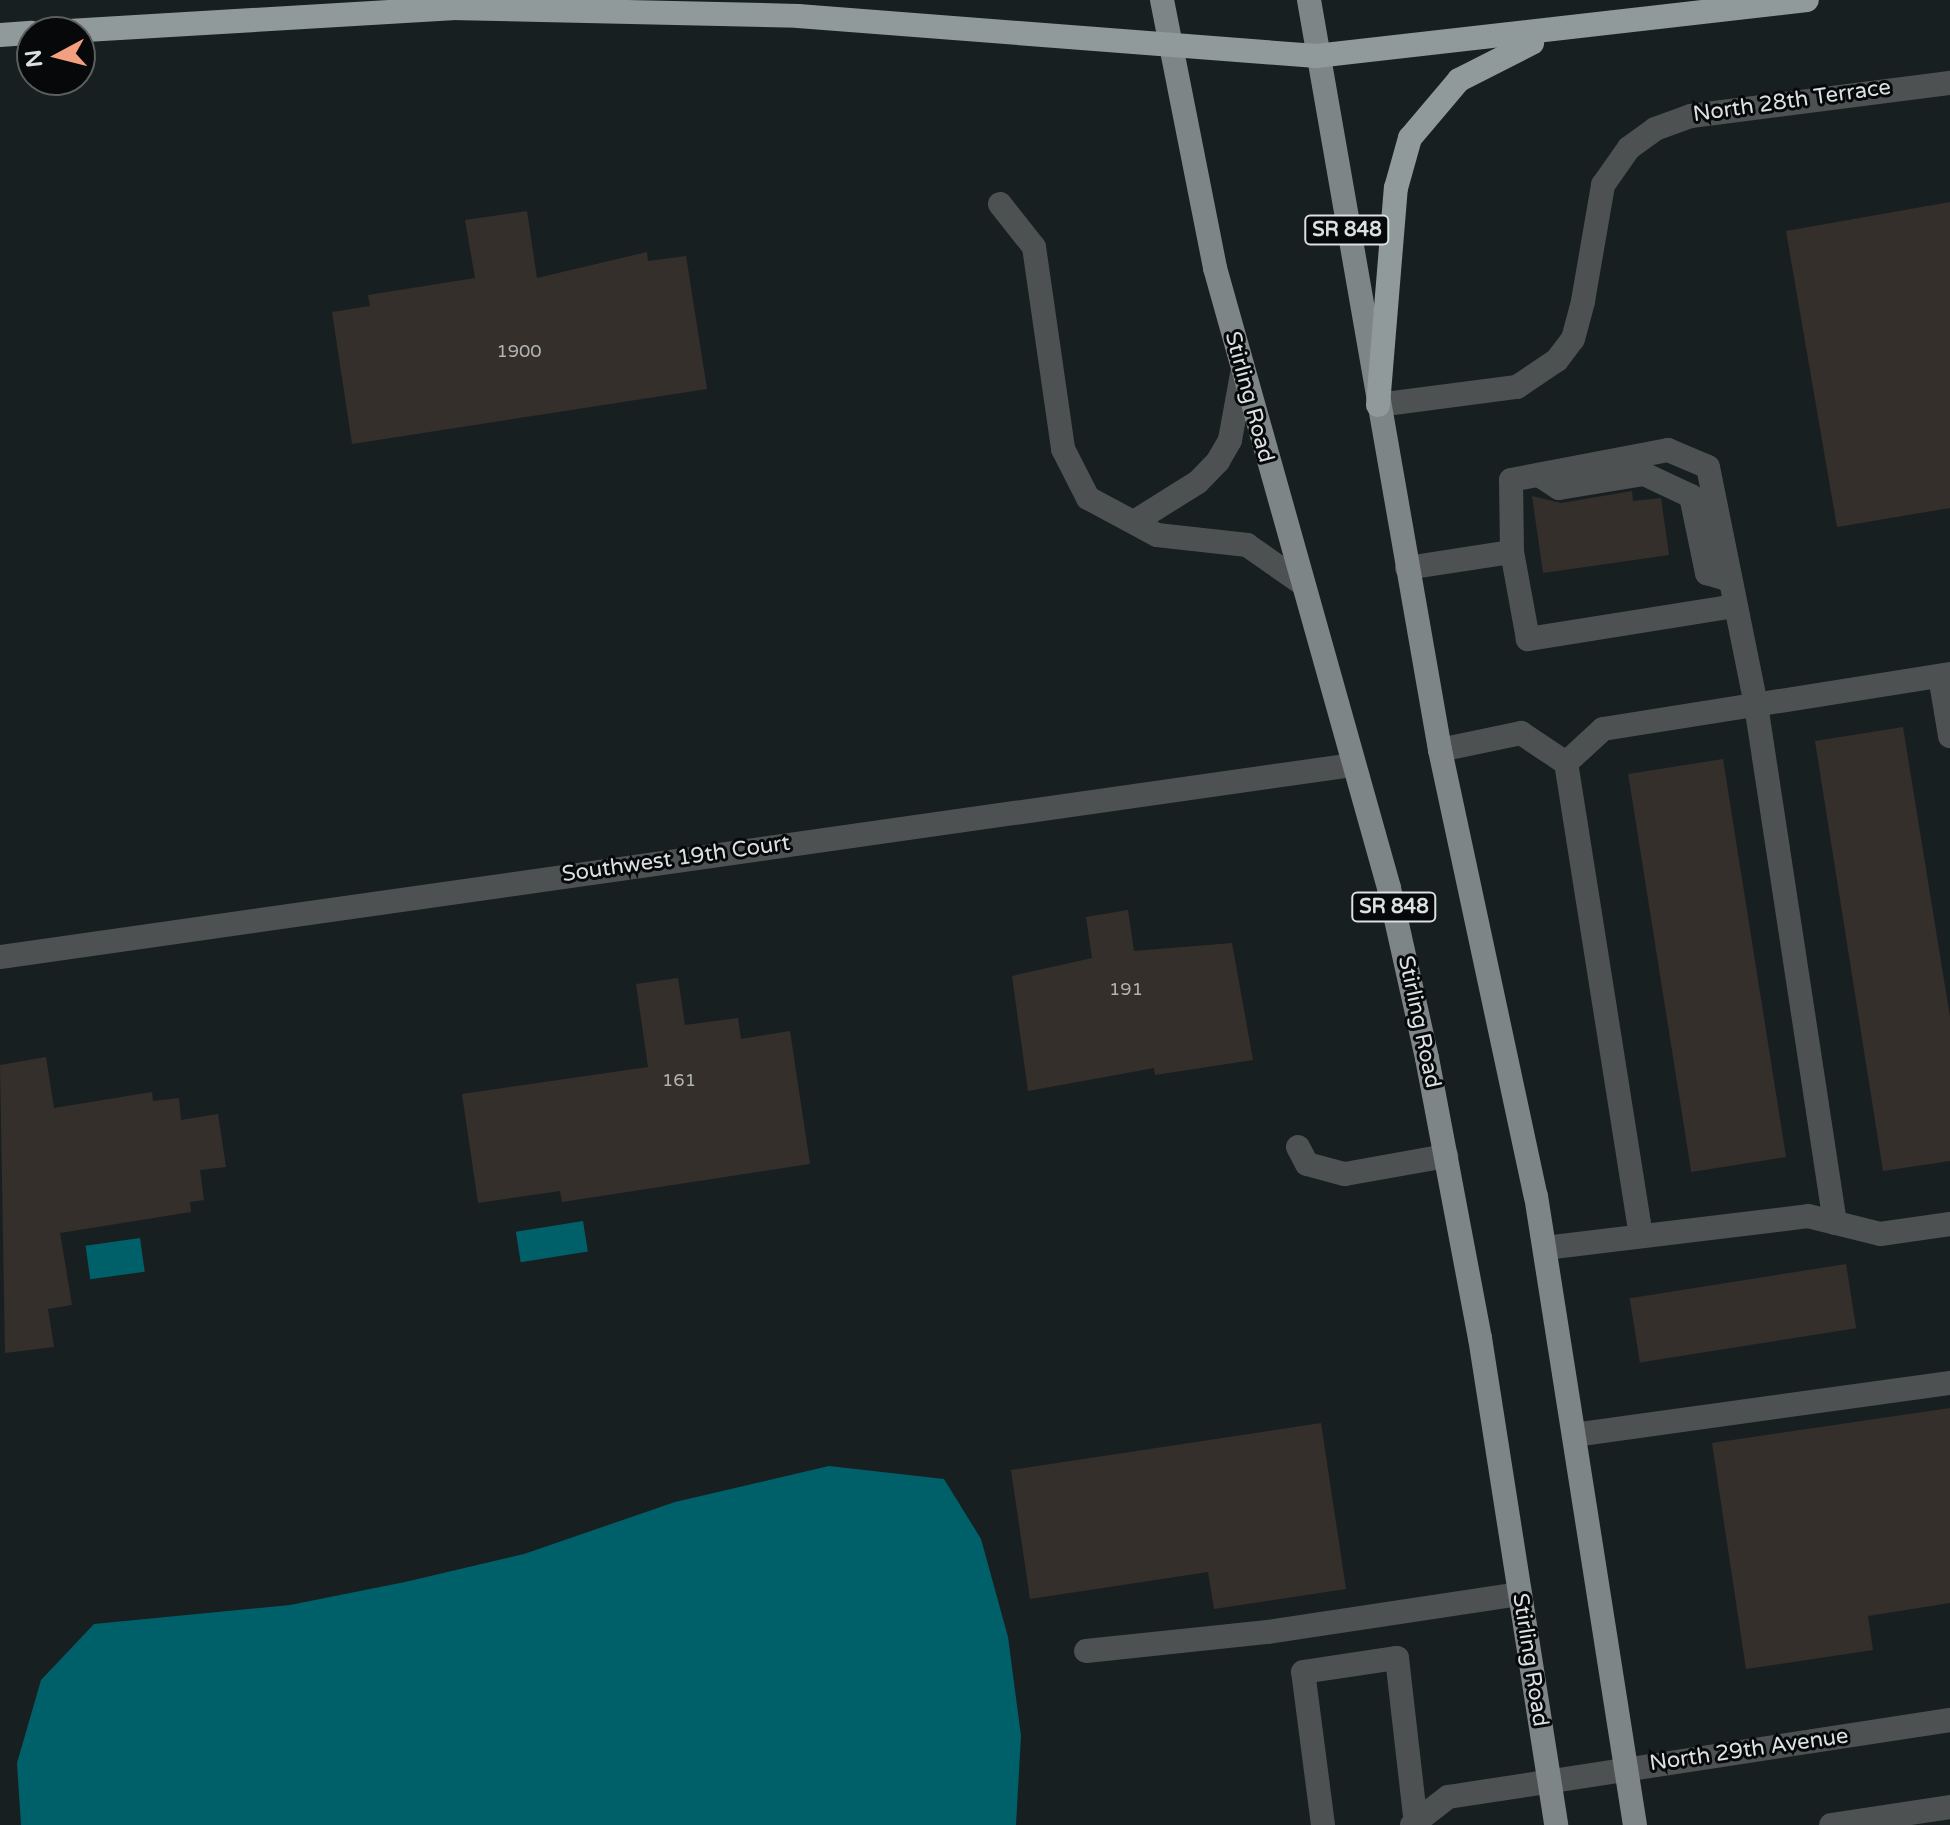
<!DOCTYPE html>
<style>
body{margin:0}
#map{position:relative;width:1950px;height:1825px;overflow:hidden;background:#181f20;font-family:"Varela Round",sans-serif}
div>[style]{position:absolute}
.water>*{inset:0;background:#006069;transform-origin:0 0}
.building>*{inset:0;background:#352f2c;transform-origin:0 0}
.minor>*{height:24px;margin:-12px;padding:0 12px;transform-origin:12px;border-radius:12px;background:#4e5152}
.major>*{height:24px;margin:-12px;padding:0 12px;transform-origin:12px;border-radius:12px;background:#7e8586}
.highway>*{height:24px;margin:-12px;padding:0 12px;transform-origin:12px;border-radius:12px;background:#909a9b}
span{translate:-50% -50%;white-space:nowrap;text-align:center;line-height:1.15;-webkit-text-stroke:6px #060809;paint-order:stroke}
.number-label{font-size:18px;color:#b2b4b3}
.number-label span{-webkit-text-stroke-width:0}
.shield-label span{padding:2px 6px;background:#060809;border:2px solid;border-radius:6px;-webkit-text-stroke-width:0}
.shield-label{font-size:20px;color:#dbe0e0;font-weight:700}
.street-label{font-size:22px;color:#dbe0e0}
.north{position:absolute;left:16px;top:16px;width:80px;height:80px;box-sizing:border-box;background:#060809;border:2px solid #5b5e5f;border-radius:50%;rotate:263deg;font-size:22px;font-weight:700;line-height:32px;text-align:center;color:#dbe0e0}
.north::after{content:'';display:block;margin:auto;width:28px;height:36px;background:#f2a07f;clip-path:polygon(50% 0,100% 100%,50% 72%,0 100%)}
</style>
<div id="map">
<div class="water">
<i style="left:583px;top:1221px;width:31px;height:68px;rotate:81deg"></i>
<i style="left:140px;top:1238px;width:34px;height:55px;rotate:82deg"></i>
<i style="clip-path:polygon(829px 1466px,944px 1479px,981px 1539px,1008px 1637px,1021px 1736px,1016px 1825px,21px 1825px,17px 1763px,41px 1680px,94px 1624px,290px 1605px,405px 1582px,524px 1554px,675px 1502px)"></i>
</div>
<div class="building">
<i style="clip-path:polygon(1950px 202px,1950px 508px,1837px 527px,1786px 231px)"></i>
<i style="clip-path:polygon(527px 211px,537px 278px,647px 252px,648px 261px,686px 256px,707px 389px,352px 444px,332px 312px,370px 306px,368px 295px,475px 278px,465px 220px)"></i>
<i style="clip-path:polygon(1632px 491px,1633px 501px,1661px 498px,1669px 555px,1543px 573px,1532px 496px,1561px 503px)"></i>
<i style="clip-path:polygon(1903px 727px,1950px 1017px,1950px 1161px,1883px 1171px,1815px 741px)"></i>
<i style="left:1723px;top:759px;width:403px;height:96px;rotate:81deg"></i>
<i style="clip-path:polygon(1128px 910px,1134px 951px,1232px 943px,1253px 1060px,1155px 1075px,1154px 1068px,1028px 1091px,1012px 976px,1092px 958px,1086px 917px)"></i>
<i style="clip-path:polygon(678px 978px,685px 1025px,738px 1018px,741px 1039px,790px 1031px,810px 1164px,562px 1202px,560px 1191px,478px 1203px,462px 1094px,648px 1067px,636px 984px)"></i>
<i style="clip-path:polygon(46px 1057px,54px 1108px,152px 1092px,153px 1101px,179px 1098px,181px 1120px,218px 1114px,226px 1167px,200px 1170px,204px 1200px,190px 1202px,191px 1212px,60px 1233px,72px 1305px,48px 1309px,54px 1347px,5px 1353px,0 1065px)"></i>
<i style="left:1846px;top:1264px;width:65px;height:219px;rotate:81deg"></i>
<i style="clip-path:polygon(1950px 1408px,1950px 1603px,1868px 1616px,1873px 1650px,1746px 1669px,1712px 1443px)"></i>
<i style="clip-path:polygon(1321px 1423px,1346px 1589px,1214px 1609px,1208px 1572px,1030px 1599px,1011px 1470px)"></i>
</div>
<div class="minor">
<i style="left:1000px;top:204px;width:55px;rotate:51.7deg"></i>
<i style="left:1034px;top:247px;width:204px;rotate:81.8deg"></i>
<i style="left:1063px;top:449px;width:55px;rotate:63deg"></i>
<i style="left:1088px;top:498px;width:78px;rotate:28.2deg"></i>
<i style="left:1157px;top:535px;width:91px;rotate:6.3deg"></i>
<i style="left:1247px;top:545px;width:65px;rotate:34.9deg"></i>
<i style="left:1378px;top:405px;width:140px;rotate:-7.4deg"></i>
<i style="left:1517px;top:387px;width:48px;rotate:-34deg"></i>
<i style="left:1557px;top:360px;width:26px;rotate:-53deg"></i>
<i style="left:1573px;top:339px;width:39px;rotate:-75deg"></i>
<i style="left:1583px;top:301px;width:118px;rotate:-80.2deg"></i>
<i style="left:1603px;top:185px;width:45px;rotate:-54.9deg"></i>
<i style="left:1629px;top:148px;width:32px;rotate:-36deg"></i>
<i style="left:1655px;top:129px;width:38px;rotate:-20deg"></i>
<i style="left:1691px;top:116px;width:261px;rotate:-7.3deg"></i>
<i style="left:1539px;top:475px;width:24px;rotate:33deg"></i>
<i style="left:1559px;top:488px;width:86px;rotate:-9.4deg"></i>
<i style="left:1644px;top:474px;width:52px;rotate:25.1deg"></i>
<i style="left:1691px;top:496px;width:79px;rotate:78.3deg"></i>
<i style="left:1707px;top:573px;width:24px;rotate:17deg"></i>
<i style="left:1134px;top:522px;width:75px;rotate:-32deg"></i>
<i style="left:1198px;top:482px;width:29px;rotate:-46deg"></i>
<i style="left:1218px;top:461px;width:24px;rotate:-60deg"></i>
<i style="left:1230px;top:440px;width:67px;rotate:-79.7deg"></i>
<i style="left:1407px;top:568px;width:106px;rotate:-8.7deg"></i>
<i style="left:1735px;top:606px;width:210px;rotate:170.9deg"></i>
<i style="left:1528px;top:639px;width:88px;rotate:-100.4deg"></i>
<i style="left:1512px;top:552px;width:72px;rotate:-90.8deg"></i>
<i style="left:1511px;top:480px;width:160px;rotate:-10.8deg"></i>
<i style="left:1668px;top:450px;width:43px;rotate:23deg"></i>
<i style="left:1708px;top:467px;width:243px;rotate:78.6deg"></i>
<i style="left:1756px;top:705px;width:524px;rotate:81.33deg"></i>
<i style="left:1940px;top:676px;width:61px;rotate:80.5deg"></i>
<i style="left:1440px;top:750px;width:83px;rotate:-11.9deg"></i>
<i style="left:1521px;top:733px;width:54px;rotate:33.7deg"></i>
<i style="left:0;top:957px;width:1367px;rotate:-8.08deg"></i>
<i style="left:1298px;top:1147px;width:19px;rotate:62deg"></i>
<i style="left:1307px;top:1164px;width:39px;rotate:15deg"></i>
<i style="left:1345px;top:1174px;width:103px;rotate:-10.1deg"></i>
<i style="left:1641px;top:1236px;width:479px;rotate:-99deg"></i>
<i style="left:1566px;top:763px;width:50px;rotate:-42.6deg"></i>
<i style="left:1603px;top:729px;width:351px;rotate:-9deg"></i>
<i style="left:1545px;top:1248px;width:265px;rotate:-6.9deg"></i>
<i style="left:1808px;top:1216px;width:74px;rotate:14deg"></i>
<i style="left:1880px;top:1234px;width:71px;rotate:-8.1deg"></i>
<i style="left:1574px;top:1435px;width:380px;rotate:-7.9deg"></i>
<i style="left:1086px;top:1651px;width:183px;rotate:-6deg"></i>
<i style="left:1268px;top:1632px;width:255px;rotate:-8.6deg"></i>
<i style="left:1323px;top:1825px;width:154px;rotate:-97.4deg"></i>
<i style="left:1303px;top:1672px;width:95px;rotate:-8.5deg"></i>
<i style="left:1397px;top:1658px;width:160px;rotate:83.5deg"></i>
<i style="left:1412px;top:1825px;width:46px;rotate:-37.9deg"></i>
<i style="left:1448px;top:1797px;width:508px;rotate:-8.72deg"></i>
<i style="left:1831px;top:1825px;width:120px;rotate:-8.6deg"></i>
</div>
<div class="major">
<i style="left:1162px;top:0;width:273px;rotate:78.8deg"></i>
<i style="left:1215px;top:268px;width:644px;rotate:74.32deg"></i>
<i style="left:1389px;top:888px;width:174px;rotate:77.4deg"></i>
<i style="left:1427px;top:1058px;width:285px;rotate:79.3deg"></i>
<i style="left:1480px;top:1338px;width:493px;rotate:81.1deg"></i>
<i style="left:1309px;top:0;width:761px;rotate:80.09deg"></i>
<i style="left:1440px;top:750px;width:456px;rotate:77.9deg"></i>
<i style="left:1536px;top:1196px;width:637px;rotate:81.06deg"></i>
</div>
<div class="highway">
<i style="left:52px;top:32px;width:400px;rotate:-3.4deg"></i>
<i style="left:451px;top:8px;width:347px;rotate:1.3deg"></i>
<i style="left:798px;top:16px;width:520px;rotate:4.42deg"></i>
<i style="left:1316px;top:56px;width:494px;rotate:-6.5deg"></i>
<i style="left:0;top:35px;width:32px;rotate:-4deg"></i>
<i style="left:1378px;top:405px;width:218px;rotate:-85.3deg"></i>
<i style="left:1396px;top:188px;width:52px;rotate:-74.4deg"></i>
<i style="left:1410px;top:138px;width:76px;rotate:-49.8deg"></i>
<i style="left:1459px;top:80px;width:82px;rotate:-26.9deg"></i>
</div>
<div class="number-label">
<span style="left:519px;top:351px">1900</span>
<span style="left:1126px;top:989px">191</span>
<span style="left:679px;top:1080px">161</span>
</div>
<div class="shield-label">
<span style="left:1347px;top:230px">SR 848</span>
<span style="left:1394px;top:907px">SR 848</span>
</div>
<div class="street-label">
<span style="left:1792px;top:101px;rotate:-8deg">North 28th Terrace</span>
<span style="left:1249px;top:397px;rotate:75deg">Stirling Road</span>
<span style="left:676px;top:859px;rotate:-8deg">Southwest 19th Court</span>
<span style="left:1419px;top:1022px;rotate:78deg">Stirling Road</span>
<span style="left:1530px;top:1660px;rotate:81deg">Stirling Road</span>
<span style="left:1749px;top:1750px;rotate:-8deg">North 29th Avenue</span>
</div>
<div class="north">N</div>
</div>
